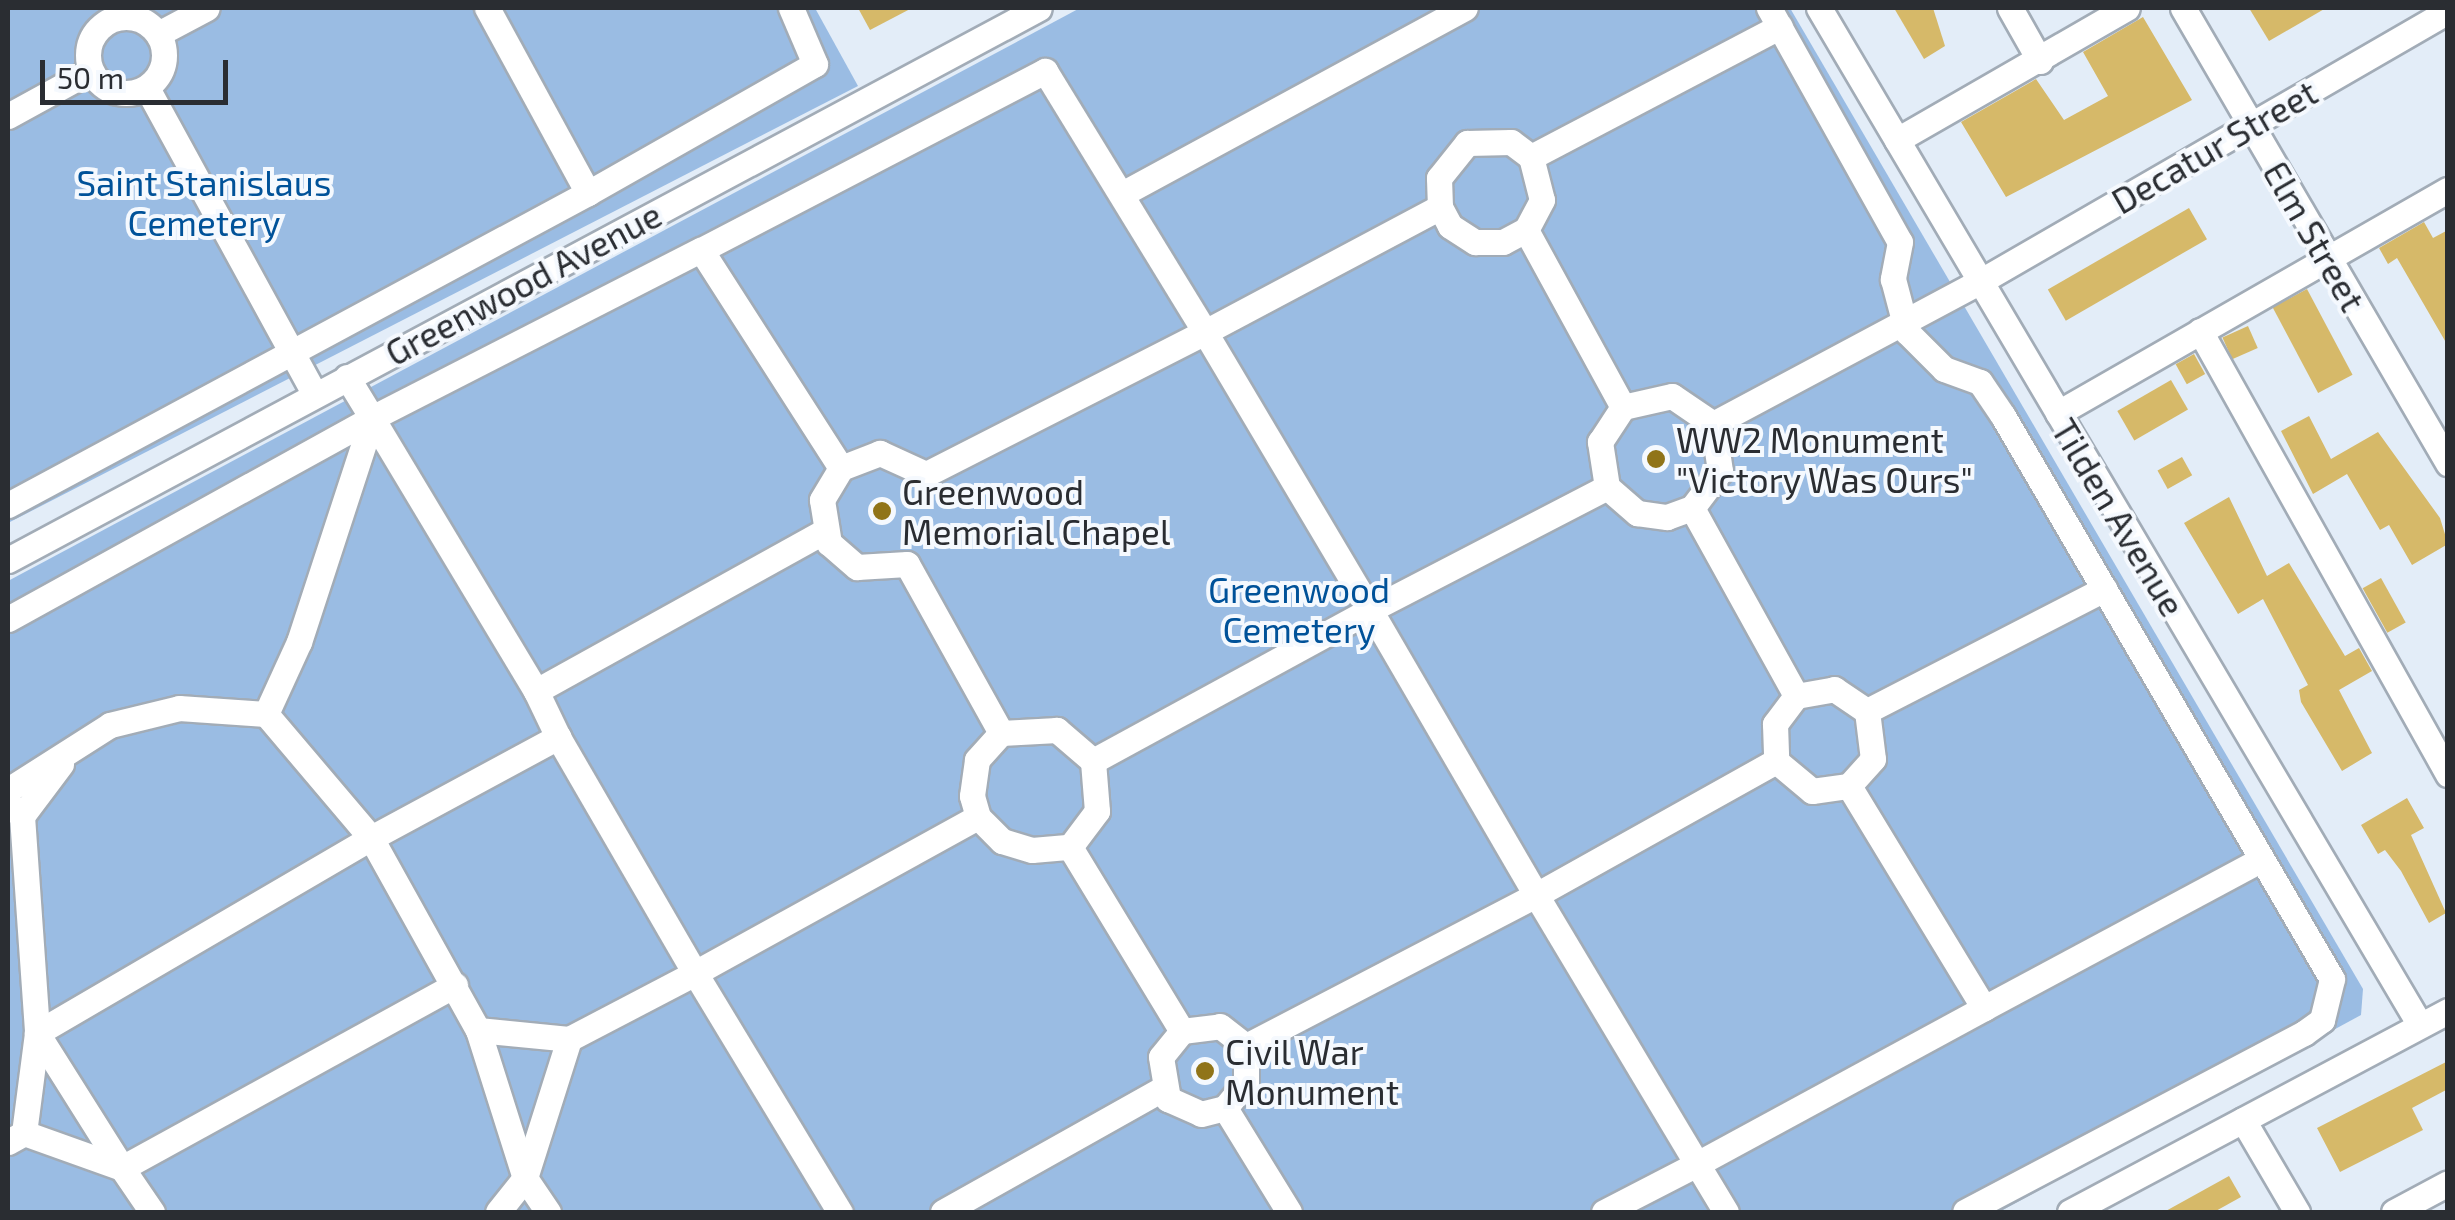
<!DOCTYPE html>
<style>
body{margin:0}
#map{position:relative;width:2455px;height:1220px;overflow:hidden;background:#e3edf8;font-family:"Exo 2",sans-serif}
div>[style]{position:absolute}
.green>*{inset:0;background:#9abce3}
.building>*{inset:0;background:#d6b969;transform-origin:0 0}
.roads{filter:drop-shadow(2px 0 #a2acb7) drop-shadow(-2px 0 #a2acb7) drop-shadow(0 2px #a2acb7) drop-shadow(0 -2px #a2acb7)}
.minor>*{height:25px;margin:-12.5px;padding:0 12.5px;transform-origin:12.5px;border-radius:12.5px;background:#fff}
.minor>.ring{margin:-12.5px;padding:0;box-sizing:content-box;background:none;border:25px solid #fff;border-radius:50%}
.dots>*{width:28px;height:28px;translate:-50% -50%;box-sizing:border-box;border:5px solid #f5f9fe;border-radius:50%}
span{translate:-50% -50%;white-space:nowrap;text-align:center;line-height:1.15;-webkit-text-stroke:8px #f5f9fe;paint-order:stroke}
.street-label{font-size:35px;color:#2a2d32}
.park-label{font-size:35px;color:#005299}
.poi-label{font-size:35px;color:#2a2d32}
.left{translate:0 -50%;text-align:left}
.frame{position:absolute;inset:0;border:10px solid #2a2d32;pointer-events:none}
.scale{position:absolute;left:40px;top:60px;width:188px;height:45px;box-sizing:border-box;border:5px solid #2a2d32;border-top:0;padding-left:12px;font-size:30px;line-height:35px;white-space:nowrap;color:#2a2d32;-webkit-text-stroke:8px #f5f9fe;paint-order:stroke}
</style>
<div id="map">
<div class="green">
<i style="clip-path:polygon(8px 8px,815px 8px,858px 86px,8px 523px)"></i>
<i style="clip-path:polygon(1080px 8px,1790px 8px,2363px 989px,2361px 1015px,1999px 1212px,8px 1212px,8px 581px)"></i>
</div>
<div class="building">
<i style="clip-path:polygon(858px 8px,912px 8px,870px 30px)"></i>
<i style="clip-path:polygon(1894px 8px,1933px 8px,1945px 46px,1924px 59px)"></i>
<i style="clip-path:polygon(2249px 8px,2326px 8px,2269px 41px)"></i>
<i style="clip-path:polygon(2143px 17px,2192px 100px,2006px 197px,1961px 122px,2036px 79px,2064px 120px,2108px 96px,2083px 52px)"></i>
<i style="left:2189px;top:208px;width:36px;height:163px;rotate:60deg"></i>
<i style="clip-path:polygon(2424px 222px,2433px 238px,2448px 230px,2448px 346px,2397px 258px,2388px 264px,2379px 248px)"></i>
<i style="left:2307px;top:289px;width:97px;height:39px;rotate:62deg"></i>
<i style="left:2248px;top:326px;width:24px;height:28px;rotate:66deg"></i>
<i style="left:2194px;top:354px;width:23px;height:21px;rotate:61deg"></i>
<i style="left:2171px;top:380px;width:34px;height:62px;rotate:60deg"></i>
<i style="clip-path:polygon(2309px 416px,2331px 459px,2378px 432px,2440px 518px,2448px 544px,2412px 565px,2389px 525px,2380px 530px,2347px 474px,2313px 494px,2281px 431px)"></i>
<i style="left:2182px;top:457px;width:21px;height:28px;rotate:61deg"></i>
<i style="clip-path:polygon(2229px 497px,2267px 576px,2289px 563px,2345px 656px,2359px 648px,2372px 671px,2339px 690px,2372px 753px,2342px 771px,2301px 702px,2299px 690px,2308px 685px,2263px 599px,2238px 614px,2184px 523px)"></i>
<i style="left:2381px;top:578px;width:51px;height:21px;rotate:61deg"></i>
<i style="clip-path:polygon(2407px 798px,2424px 828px,2411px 835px,2446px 913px,2429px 923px,2401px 871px,2385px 850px,2378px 854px,2361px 825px)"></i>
<i style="clip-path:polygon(2448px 1061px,2448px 1089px,2412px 1108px,2423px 1130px,2340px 1172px,2317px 1128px)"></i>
<i style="clip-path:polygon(2229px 1176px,2241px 1197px,2214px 1212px,2164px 1212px)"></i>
</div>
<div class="roads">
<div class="minor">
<i style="left:1769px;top:8px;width:268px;rotate:60.8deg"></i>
<i style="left:1900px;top:242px;width:38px;rotate:101deg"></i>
<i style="left:1893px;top:279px;width:55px;rotate:75.2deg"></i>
<i style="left:1907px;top:332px;width:52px;rotate:45deg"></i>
<i style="left:1944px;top:369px;width:38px;rotate:20deg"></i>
<i style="left:1980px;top:382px;width:41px;rotate:55.9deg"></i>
<i style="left:2003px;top:416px;width:652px;rotate:59.7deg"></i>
<i style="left:2332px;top:979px;width:42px;rotate:103.7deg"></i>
<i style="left:2322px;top:1020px;width:22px;rotate:144deg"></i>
<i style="left:2304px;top:1033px;width:383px;rotate:152.2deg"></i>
<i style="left:1819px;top:8px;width:1181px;rotate:59.42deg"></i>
<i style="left:2010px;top:8px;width:61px;rotate:60.5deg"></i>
<i style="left:2183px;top:8px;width:527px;rotate:59.78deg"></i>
<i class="ring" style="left:88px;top:17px;width:51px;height:51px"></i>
<i style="left:158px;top:34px;width:55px;rotate:-28deg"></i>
<i style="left:1045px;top:71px;width:306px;rotate:58.5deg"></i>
<i style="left:1205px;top:332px;width:313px;rotate:153deg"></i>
<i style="left:926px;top:474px;width:51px;rotate:-155.5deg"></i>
<i style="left:880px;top:453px;width:42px;rotate:159deg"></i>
<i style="left:841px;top:468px;width:259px;rotate:-122.7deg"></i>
<i style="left:701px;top:250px;width:388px;rotate:-27.5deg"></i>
<i style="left:147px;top:88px;width:350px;rotate:61.3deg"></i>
<i style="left:8px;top:116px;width:94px;rotate:-28.8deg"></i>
<i style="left:1897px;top:140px;width:265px;rotate:-29.9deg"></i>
<i style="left:1531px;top:157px;width:44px;rotate:75.7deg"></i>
<i style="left:1542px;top:200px;width:34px;rotate:118deg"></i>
<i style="left:1526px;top:230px;width:202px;rotate:61.3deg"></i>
<i style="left:1623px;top:407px;width:50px;rotate:-12.7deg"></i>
<i style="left:1672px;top:396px;width:50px;rotate:34.3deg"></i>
<i style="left:1713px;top:424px;width:304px;rotate:-28.1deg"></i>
<i style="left:1981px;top:281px;width:539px;rotate:-30.03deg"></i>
<i style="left:588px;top:193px;width:261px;rotate:-29.6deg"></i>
<i style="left:815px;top:64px;width:61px;rotate:-113.2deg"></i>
<i style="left:1122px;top:194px;width:390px;rotate:-28.5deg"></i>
<i style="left:1440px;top:207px;width:29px;rotate:-92deg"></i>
<i style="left:1439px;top:178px;width:45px;rotate:-51.3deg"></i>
<i style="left:1467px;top:143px;width:44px;rotate:-1.3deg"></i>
<i style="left:1511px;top:142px;width:25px;rotate:37deg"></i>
<i style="left:1531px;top:157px;width:281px;rotate:-27.7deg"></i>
<i style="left:2200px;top:331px;width:508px;rotate:60.76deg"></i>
<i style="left:2058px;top:413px;width:449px;rotate:-29.8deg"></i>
<i style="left:1713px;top:424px;width:48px;rotate:81.5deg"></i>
<i style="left:1720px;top:471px;width:46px;rotate:127.1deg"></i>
<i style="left:1692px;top:508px;width:215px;rotate:61deg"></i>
<i style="left:1796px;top:696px;width:39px;rotate:-10deg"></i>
<i style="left:1834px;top:689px;width:40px;rotate:34deg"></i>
<i style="left:1867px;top:711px;width:267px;rotate:-27.2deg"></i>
<i style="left:841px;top:468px;width:37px;rotate:121deg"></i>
<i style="left:822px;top:500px;width:44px;rotate:80.8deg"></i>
<i style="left:829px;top:543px;width:37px;rotate:41deg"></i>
<i style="left:857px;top:567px;width:50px;rotate:-3.4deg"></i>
<i style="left:907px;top:564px;width:193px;rotate:60.9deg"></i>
<i style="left:1001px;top:733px;width:36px;rotate:132deg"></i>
<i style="left:977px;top:760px;width:36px;rotate:98deg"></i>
<i style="left:972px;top:796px;width:22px;rotate:74deg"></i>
<i style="left:978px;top:817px;width:34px;rotate:45deg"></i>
<i style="left:1002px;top:841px;width:31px;rotate:17deg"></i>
<i style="left:1032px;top:850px;width:38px;rotate:-5deg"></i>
<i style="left:1070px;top:847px;width:45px;rotate:-53.1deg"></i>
<i style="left:1097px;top:811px;width:50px;rotate:-94.6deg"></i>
<i style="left:1093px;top:761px;width:48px;rotate:-139.3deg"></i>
<i style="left:1057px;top:730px;width:56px;rotate:176.9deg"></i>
<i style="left:1607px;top:487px;width:46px;rotate:-98.8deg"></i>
<i style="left:1600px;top:442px;width:42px;rotate:-56.7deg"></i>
<i style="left:8px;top:505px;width:659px;rotate:-28.28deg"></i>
<i style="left:588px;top:193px;width:211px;rotate:-118.6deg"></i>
<i style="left:823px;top:532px;width:328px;rotate:151deg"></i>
<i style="left:536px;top:691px;width:51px;rotate:64.4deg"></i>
<i style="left:558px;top:737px;width:273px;rotate:59.9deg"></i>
<i style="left:695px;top:973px;width:323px;rotate:-28.9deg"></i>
<i style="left:8px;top:560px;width:1169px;rotate:-28.16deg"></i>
<i style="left:8px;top:619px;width:416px;rotate:-28.9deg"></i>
<i style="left:536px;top:691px;width:318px;rotate:-121deg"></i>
<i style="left:372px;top:418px;width:369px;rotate:-27.1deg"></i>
<i style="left:1796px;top:696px;width:35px;rotate:127deg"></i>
<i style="left:1775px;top:724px;width:37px;rotate:88deg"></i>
<i style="left:1776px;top:761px;width:275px;rotate:150.8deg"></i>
<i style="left:1536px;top:895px;width:313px;rotate:59.1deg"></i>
<i style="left:1697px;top:1164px;width:327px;rotate:-28.5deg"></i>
<i style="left:1867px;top:711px;width:48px;rotate:82.9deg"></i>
<i style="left:1873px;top:759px;width:36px;rotate:132deg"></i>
<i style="left:1849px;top:786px;width:260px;rotate:58.7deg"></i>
<i style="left:1984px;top:1008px;width:313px;rotate:-28.2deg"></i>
<i style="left:266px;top:714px;width:162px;rotate:49.7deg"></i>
<i style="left:371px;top:838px;width:213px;rotate:-28.4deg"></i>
<i style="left:1093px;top:761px;width:315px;rotate:-28.6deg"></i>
<i style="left:1370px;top:610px;width:323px;rotate:-120.7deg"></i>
<i style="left:1205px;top:332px;width:266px;rotate:-28deg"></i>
<i style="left:1440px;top:207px;width:21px;rotate:62deg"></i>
<i style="left:1450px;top:226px;width:30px;rotate:33deg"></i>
<i style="left:1475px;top:242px;width:28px"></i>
<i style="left:1503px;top:242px;width:26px;rotate:-28deg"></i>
<i style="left:1776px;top:761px;width:47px;rotate:39.8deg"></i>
<i style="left:1812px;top:791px;width:37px;rotate:-8deg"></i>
<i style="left:8px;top:790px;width:121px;rotate:-32.5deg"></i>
<i style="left:110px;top:725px;width:71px;rotate:-13.8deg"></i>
<i style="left:179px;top:708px;width:87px;rotate:3.9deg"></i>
<i style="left:266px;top:714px;width:79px;rotate:-65.4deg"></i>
<i style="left:299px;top:642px;width:236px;rotate:-71.9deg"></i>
<i style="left:372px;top:418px;width:48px;rotate:-121.4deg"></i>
<i style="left:8px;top:803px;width:19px;rotate:43deg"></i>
<i style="left:22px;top:816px;width:218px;rotate:86deg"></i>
<i style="left:37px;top:1033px;width:101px;rotate:97.4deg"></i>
<i style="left:22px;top:816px;width:65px;rotate:-53.1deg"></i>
<i style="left:1070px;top:847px;width:215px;rotate:58.7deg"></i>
<i style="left:1182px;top:1031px;width:38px;rotate:-7deg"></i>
<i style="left:1220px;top:1026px;width:33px;rotate:38deg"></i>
<i style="left:1246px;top:1046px;width:327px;rotate:-27.5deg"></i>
<i style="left:1536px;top:895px;width:330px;rotate:-120.2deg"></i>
<i style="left:1370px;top:610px;width:267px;rotate:-27.4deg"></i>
<i style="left:1607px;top:487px;width:40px;rotate:41deg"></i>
<i style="left:1637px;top:513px;width:30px;rotate:8deg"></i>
<i style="left:1667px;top:517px;width:27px;rotate:-20deg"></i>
<i style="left:478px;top:1030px;width:155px;rotate:72.4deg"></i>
<i style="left:525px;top:1178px;width:43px;rotate:128.5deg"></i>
<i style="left:1182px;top:1031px;width:33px;rotate:129deg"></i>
<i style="left:1161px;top:1057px;width:43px;rotate:80.5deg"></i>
<i style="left:1168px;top:1099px;width:36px;rotate:24deg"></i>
<i style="left:1201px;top:1114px;width:25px;rotate:-14deg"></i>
<i style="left:1246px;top:1046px;width:36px;rotate:90deg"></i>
<i style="left:1246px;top:1082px;width:33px;rotate:129deg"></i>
<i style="left:1225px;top:1108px;width:122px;rotate:58.4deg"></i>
<i style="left:2243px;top:1120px;width:107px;rotate:59.6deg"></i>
<i style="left:8px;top:1142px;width:18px;rotate:-29deg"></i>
<i style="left:24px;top:1133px;width:104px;rotate:19.7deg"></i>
<i style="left:122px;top:1168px;width:160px;rotate:-122.2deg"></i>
<i style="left:37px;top:1033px;width:387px;rotate:-30.3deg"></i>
<i style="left:371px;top:838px;width:220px;rotate:60.9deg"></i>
<i style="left:478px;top:1030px;width:91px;rotate:5.6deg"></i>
<i style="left:152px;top:1212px;width:53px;rotate:-124.3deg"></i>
<i style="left:122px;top:1168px;width:380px;rotate:-28.8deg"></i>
<i style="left:548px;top:1212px;width:41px;rotate:-124.1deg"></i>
<i style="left:525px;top:1178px;width:146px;rotate:-72.4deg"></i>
<i style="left:569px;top:1039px;width:142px;rotate:-27.6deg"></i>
<i style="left:695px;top:973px;width:280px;rotate:58.8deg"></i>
<i style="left:943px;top:1212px;width:251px;rotate:-29.3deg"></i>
<i style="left:1604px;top:1212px;width:105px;rotate:-27.3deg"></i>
<i style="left:1697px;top:1164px;width:56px;rotate:58.9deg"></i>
<i style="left:2070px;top:1212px;width:428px;rotate:-28deg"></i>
<i style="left:2394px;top:1212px;width:61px;rotate:-28.2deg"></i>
</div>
</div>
<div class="dots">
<i style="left:1656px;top:459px;background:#907419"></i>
<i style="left:882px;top:511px;background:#907419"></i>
<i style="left:1205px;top:1071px;background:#907419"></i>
</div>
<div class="street-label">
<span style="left:2214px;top:146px;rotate:-30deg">Decatur Street</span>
<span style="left:2315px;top:236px;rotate:60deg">Elm Street</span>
<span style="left:523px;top:283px;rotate:-28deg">Greenwood Avenue</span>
<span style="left:2119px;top:517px;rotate:59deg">Tilden Avenue</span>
</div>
<div class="park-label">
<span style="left:204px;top:202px">Saint Stanislaus<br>Cemetery</span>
<span style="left:1299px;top:609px">Greenwood<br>Cemetery</span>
</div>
<div class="poi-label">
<span class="left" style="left:1676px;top:459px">WW2 Monument<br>"Victory Was Ours"</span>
<span class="left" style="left:902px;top:511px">Greenwood<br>Memorial Chapel</span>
<span class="left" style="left:1225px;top:1071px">Civil War<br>Monument</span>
</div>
<div class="frame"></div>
<div class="scale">50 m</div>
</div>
